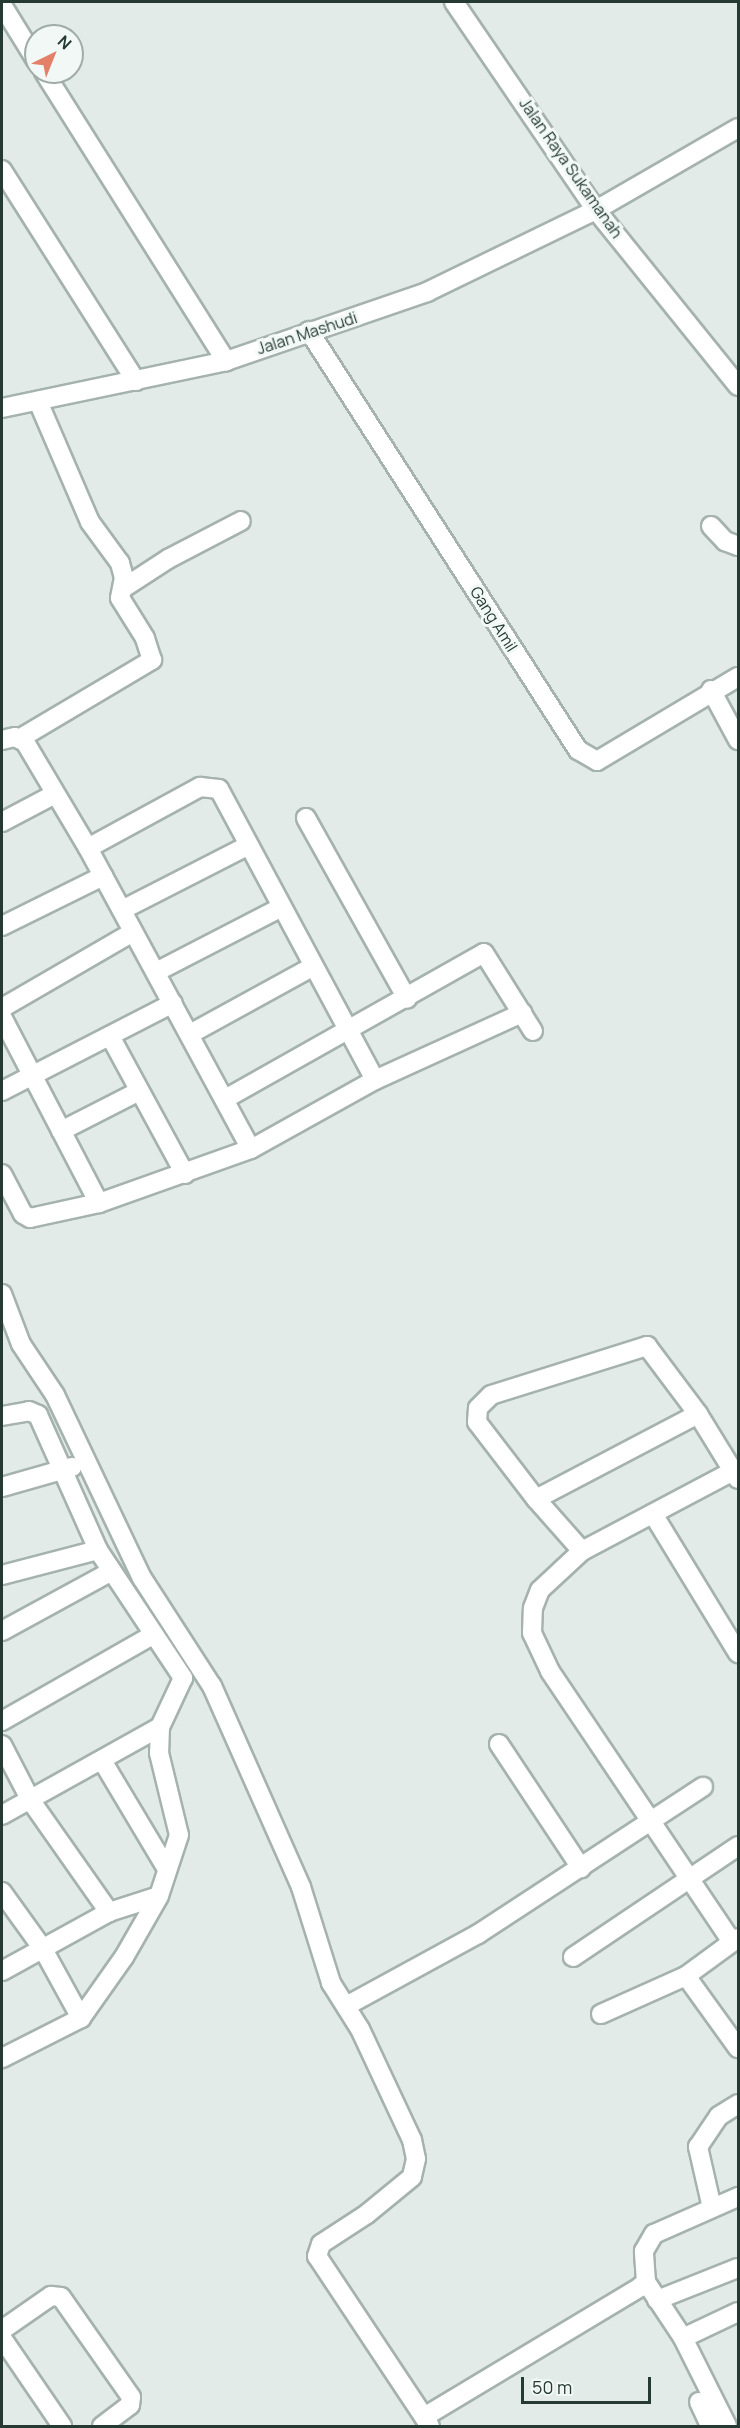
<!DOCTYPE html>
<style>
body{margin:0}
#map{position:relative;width:740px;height:2428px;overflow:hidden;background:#e2ebe7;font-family:Manrope,sans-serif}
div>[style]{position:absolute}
.roads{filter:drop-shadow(2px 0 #a5b2ad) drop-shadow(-2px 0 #a5b2ad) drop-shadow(0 2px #a5b2ad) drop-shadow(0 -2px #a5b2ad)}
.minor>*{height:18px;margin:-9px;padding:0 9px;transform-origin:9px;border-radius:9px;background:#fff}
span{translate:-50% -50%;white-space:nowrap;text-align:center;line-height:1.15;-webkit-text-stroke:6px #f2f8f5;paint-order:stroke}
.street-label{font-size:16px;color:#243a33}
.frame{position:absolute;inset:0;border:3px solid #243a33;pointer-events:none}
.north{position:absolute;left:24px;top:24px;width:60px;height:60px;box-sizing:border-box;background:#f2f8f5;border:2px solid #a0aca7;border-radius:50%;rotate:43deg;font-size:16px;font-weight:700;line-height:24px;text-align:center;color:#243a33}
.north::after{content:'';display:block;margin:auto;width:21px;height:27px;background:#e48067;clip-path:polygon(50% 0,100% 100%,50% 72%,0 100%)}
.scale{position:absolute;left:521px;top:2377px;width:130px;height:27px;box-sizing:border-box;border:3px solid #243a33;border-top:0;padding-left:8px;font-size:18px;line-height:21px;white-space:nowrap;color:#243a33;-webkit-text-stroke:4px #f2f8f5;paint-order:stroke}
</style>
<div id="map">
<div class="roads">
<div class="minor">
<i style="left:454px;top:2px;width:252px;rotate:55.7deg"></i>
<i style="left:596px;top:210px;width:226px;rotate:51.1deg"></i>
<i style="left:2px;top:5px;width:65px;rotate:58.3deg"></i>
<i style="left:44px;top:72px;width:342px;rotate:57.8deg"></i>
<i style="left:2px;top:170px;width:250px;rotate:57.6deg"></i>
<i style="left:309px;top:331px;width:498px;rotate:57.3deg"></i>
<i style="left:578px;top:750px;width:22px;rotate:30deg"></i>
<i style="left:597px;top:761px;width:164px;rotate:-30.8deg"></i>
<i style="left:2px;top:408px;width:229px;rotate:-11.8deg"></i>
<i style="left:226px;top:361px;width:213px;rotate:-18.9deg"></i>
<i style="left:427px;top:292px;width:188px;rotate:-25.9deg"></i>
<i style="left:596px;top:210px;width:164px;rotate:-30deg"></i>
<i style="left:711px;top:526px;width:21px;rotate:47deg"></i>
<i style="left:725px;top:541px;width:14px;rotate:21deg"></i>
<i style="left:122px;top:589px;width:55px;rotate:-33.1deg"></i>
<i style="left:168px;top:559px;width:82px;rotate:-27.5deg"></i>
<i style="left:711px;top:690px;width:57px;rotate:61.6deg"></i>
<i style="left:19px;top:739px;width:155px;rotate:-30.7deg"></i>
<i style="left:152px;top:660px;width:23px;rotate:-108deg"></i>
<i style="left:145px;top:638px;width:47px;rotate:-122deg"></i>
<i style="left:120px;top:598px;width:20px;rotate:-79deg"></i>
<i style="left:124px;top:578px;width:16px;rotate:-105deg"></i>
<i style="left:120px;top:563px;width:51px;rotate:-126.2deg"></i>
<i style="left:90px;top:522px;width:132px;rotate:-113.3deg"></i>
<i style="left:2px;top:740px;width:13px;rotate:-13deg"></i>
<i style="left:15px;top:737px;width:11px;rotate:27deg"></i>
<i style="left:25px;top:742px;width:123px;rotate:59.3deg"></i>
<i style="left:88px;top:848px;width:342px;rotate:61.6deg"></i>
<i style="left:306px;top:818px;width:207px;rotate:60.8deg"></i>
<i style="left:2px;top:822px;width:60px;rotate:-27.8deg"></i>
<i style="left:88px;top:848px;width:128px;rotate:-28.6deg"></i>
<i style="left:200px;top:787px;width:19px;rotate:6deg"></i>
<i style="left:219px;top:789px;width:330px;rotate:61.8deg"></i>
<i style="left:122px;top:910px;width:140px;rotate:-27.1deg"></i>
<i style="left:2px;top:926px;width:113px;rotate:-26.3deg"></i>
<i style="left:156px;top:972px;width:140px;rotate:-27.3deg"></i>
<i style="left:2px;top:1008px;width:151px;rotate:-30.1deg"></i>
<i style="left:2px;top:1017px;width:210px;rotate:62.5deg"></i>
<i style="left:190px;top:1034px;width:139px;rotate:-28.8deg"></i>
<i style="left:110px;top:1036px;width:157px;rotate:61.5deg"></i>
<i style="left:2px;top:1091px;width:192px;rotate:-27.2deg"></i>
<i style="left:225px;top:1099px;width:297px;rotate:-29.4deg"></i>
<i style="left:484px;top:953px;width:92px;rotate:57.9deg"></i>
<i style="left:61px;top:1131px;width:88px;rotate:-27.1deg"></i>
<i style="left:2px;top:1174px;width:45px;rotate:62.3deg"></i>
<i style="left:23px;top:1214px;width:8px;rotate:30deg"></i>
<i style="left:30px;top:1218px;width:71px;rotate:-12.3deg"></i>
<i style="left:99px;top:1203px;width:161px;rotate:-19.6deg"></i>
<i style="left:251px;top:1149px;width:142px;rotate:-29.1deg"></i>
<i style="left:375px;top:1080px;width:162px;rotate:-24.5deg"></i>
<i style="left:2px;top:1294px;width:53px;rotate:69.2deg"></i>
<i style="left:21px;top:1344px;width:61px;rotate:56.3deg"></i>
<i style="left:55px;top:1395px;width:203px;rotate:64.6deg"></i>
<i style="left:142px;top:1578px;width:129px;rotate:57.1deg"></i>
<i style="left:212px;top:1686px;width:220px;rotate:66.1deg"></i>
<i style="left:301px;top:1887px;width:101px;rotate:72.6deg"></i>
<i style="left:331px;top:1983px;width:54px;rotate:57.8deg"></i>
<i style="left:360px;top:2029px;width:123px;rotate:64.9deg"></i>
<i style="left:412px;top:2140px;width:19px;rotate:78deg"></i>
<i style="left:416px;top:2159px;width:18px;rotate:103deg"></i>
<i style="left:412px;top:2177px;width:58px;rotate:140.6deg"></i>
<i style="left:367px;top:2214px;width:55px;rotate:146.9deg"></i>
<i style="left:321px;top:2244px;width:13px;rotate:108deg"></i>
<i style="left:317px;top:2256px;width:204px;rotate:56.4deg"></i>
<i style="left:2px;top:1416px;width:27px;rotate:-10deg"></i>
<i style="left:29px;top:1411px;width:10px;rotate:24deg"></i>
<i style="left:38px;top:1415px;width:148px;rotate:66deg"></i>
<i style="left:98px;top:1550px;width:154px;rotate:56.4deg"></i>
<i style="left:183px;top:1678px;width:54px;rotate:115.1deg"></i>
<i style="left:160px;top:1727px;width:26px;rotate:92deg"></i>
<i style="left:159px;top:1753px;width:84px;rotate:76.3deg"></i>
<i style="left:179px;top:1835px;width:64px;rotate:108.2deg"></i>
<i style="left:159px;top:1896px;width:70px;rotate:119.8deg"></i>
<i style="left:124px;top:1957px;width:75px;rotate:125.2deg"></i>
<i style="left:81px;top:2018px;width:89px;rotate:153.1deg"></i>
<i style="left:2px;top:1487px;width:73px;rotate:-15.9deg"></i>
<i style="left:536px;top:1499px;width:183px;rotate:-27.7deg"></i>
<i style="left:653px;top:1514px;width:163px;rotate:58.6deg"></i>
<i style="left:582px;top:1551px;width:69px;rotate:-131.5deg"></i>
<i style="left:536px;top:1499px;width:97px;rotate:-127.5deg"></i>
<i style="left:477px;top:1422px;width:14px;rotate:-86deg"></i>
<i style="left:478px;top:1408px;width:18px;rotate:-45deg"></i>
<i style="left:491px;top:1395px;width:164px;rotate:-17.4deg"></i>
<i style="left:647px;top:1346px;width:85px;rotate:53.1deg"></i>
<i style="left:698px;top:1414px;width:76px;rotate:58.4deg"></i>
<i style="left:2px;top:1575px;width:99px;rotate:-14.6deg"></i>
<i style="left:2px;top:1631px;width:125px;rotate:-28.6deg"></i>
<i style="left:2px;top:1721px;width:174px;rotate:-29.7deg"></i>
<i style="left:499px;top:1744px;width:149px;rotate:56.5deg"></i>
<i style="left:2px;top:1745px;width:63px;rotate:62.6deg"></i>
<i style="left:31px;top:1801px;width:136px;rotate:54.9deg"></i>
<i style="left:103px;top:1762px;width:125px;rotate:59.1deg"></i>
<i style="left:2px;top:1815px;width:181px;rotate:-29.1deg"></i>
<i style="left:2px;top:1892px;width:70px;rotate:54.3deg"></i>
<i style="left:43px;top:1949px;width:79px;rotate:61.2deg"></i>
<i style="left:732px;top:1942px;width:326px;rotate:-123.9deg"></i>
<i style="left:550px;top:1671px;width:42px;rotate:-115.3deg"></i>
<i style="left:532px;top:1633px;width:25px;rotate:-88deg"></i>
<i style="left:533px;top:1608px;width:19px;rotate:-69deg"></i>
<i style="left:540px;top:1590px;width:57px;rotate:-42.9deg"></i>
<i style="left:582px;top:1551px;width:171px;rotate:-27.9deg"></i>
<i style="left:573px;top:1957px;width:199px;rotate:-33.9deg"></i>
<i style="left:2px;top:1971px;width:122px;rotate:-28.9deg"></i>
<i style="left:109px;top:1912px;width:52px;rotate:-17.7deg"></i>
<i style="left:686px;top:1976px;width:89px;rotate:54.2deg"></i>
<i style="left:346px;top:2006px;width:150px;rotate:-28.6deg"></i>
<i style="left:478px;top:1934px;width:269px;rotate:-33.2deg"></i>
<i style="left:601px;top:2014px;width:93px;rotate:-24.1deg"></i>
<i style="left:686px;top:1976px;width:64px;rotate:-36.2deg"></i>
<i style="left:712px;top:2208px;width:63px;rotate:-102.9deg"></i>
<i style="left:698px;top:2147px;width:37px;rotate:-56deg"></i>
<i style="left:719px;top:2116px;width:22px;rotate:-32deg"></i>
<i style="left:646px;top:2282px;width:67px;rotate:56.5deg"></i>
<i style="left:683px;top:2338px;width:98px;rotate:63.4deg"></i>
<i style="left:657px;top:2300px;width:87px;rotate:-21.6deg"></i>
<i style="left:2px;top:2330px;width:60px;rotate:-34.8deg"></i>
<i style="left:51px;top:2296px;width:10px;rotate:6deg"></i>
<i style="left:61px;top:2297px;width:122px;rotate:55deg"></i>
<i style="left:131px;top:2397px;width:8px;rotate:97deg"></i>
<i style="left:130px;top:2405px;width:35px;rotate:143deg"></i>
<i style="left:2px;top:2338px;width:107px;rotate:55.7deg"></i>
<i style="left:683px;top:2338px;width:61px;rotate:-25.3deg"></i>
<i style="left:699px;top:2402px;width:26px;rotate:65deg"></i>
<i style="left:424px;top:2417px;width:252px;rotate:-31deg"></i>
<i style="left:640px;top:2287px;width:8px;rotate:-40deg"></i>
<i style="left:646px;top:2282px;width:31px;rotate:-94deg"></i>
<i style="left:644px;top:2251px;width:20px;rotate:-60deg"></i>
<i style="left:654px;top:2234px;width:92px;rotate:-23.8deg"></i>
</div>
</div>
<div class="street-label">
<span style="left:571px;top:168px;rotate:55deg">Jalan Raya Sukamanah</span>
<span style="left:307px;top:333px;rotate:-18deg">Jalan Mashudi</span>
<span style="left:494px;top:619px;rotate:58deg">Gang Amil</span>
</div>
<div class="frame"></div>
<div class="north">N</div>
<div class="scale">50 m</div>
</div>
